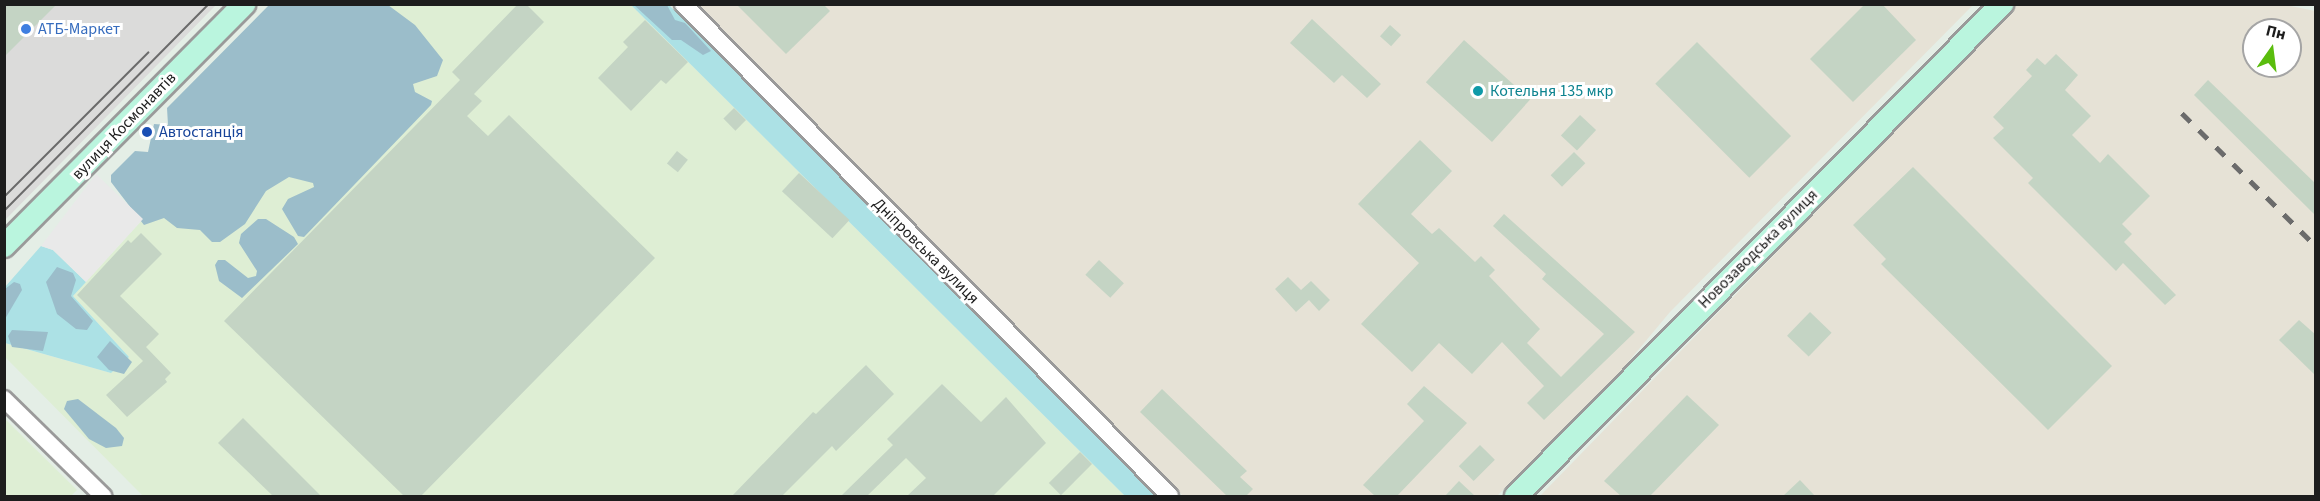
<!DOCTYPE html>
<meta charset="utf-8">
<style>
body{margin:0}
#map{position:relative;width:2320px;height:501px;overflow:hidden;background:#e4eee6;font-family:"Source Sans 3",sans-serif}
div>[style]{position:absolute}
.residential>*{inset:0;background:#dbdbda}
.commercial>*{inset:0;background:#deeed4}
.industrial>*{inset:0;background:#e6e2d6}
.grass>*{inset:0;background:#ace1e5}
.forest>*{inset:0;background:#9bbdca}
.parking>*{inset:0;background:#e9e9e9}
.building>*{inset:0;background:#c4d4c4;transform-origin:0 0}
.roads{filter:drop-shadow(2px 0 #9a9a9a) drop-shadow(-2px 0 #9a9a9a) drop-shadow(0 2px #9a9a9a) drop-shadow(0 -2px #9a9a9a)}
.street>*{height:16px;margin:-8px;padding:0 8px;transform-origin:8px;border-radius:8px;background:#fff}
.secondary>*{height:22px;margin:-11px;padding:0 11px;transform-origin:11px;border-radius:11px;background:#baf5de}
.tram>*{height:1.5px;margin:-0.75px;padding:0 0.75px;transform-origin:0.75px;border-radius:0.75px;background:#6b6b6b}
.rail>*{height:4.5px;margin-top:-2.25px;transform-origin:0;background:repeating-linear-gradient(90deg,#6b6b6b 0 12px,transparent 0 24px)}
.dots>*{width:16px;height:16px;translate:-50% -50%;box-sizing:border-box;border:3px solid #fff;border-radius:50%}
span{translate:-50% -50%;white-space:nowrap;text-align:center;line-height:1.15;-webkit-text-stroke:6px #fff;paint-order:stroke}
.shop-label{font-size:16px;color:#366cbe}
.left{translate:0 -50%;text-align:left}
.culture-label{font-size:16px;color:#0d838f}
.street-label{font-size:16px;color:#1d1d1d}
.transit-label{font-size:16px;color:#164399}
.frame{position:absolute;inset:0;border:6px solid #1d1d1d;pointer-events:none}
.north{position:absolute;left:2242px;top:18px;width:60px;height:60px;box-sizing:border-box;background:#fff;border:2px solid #a5a5a5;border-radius:50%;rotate:14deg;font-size:16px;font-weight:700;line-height:24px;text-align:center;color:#1d1d1d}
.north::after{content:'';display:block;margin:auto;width:21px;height:27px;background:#5abd0d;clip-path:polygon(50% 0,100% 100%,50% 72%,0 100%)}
</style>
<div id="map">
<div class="residential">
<i style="clip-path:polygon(5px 5px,216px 5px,5px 220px)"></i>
</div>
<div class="commercial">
<i style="clip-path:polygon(338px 5px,631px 5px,1125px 496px,143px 496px,5px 357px,4px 343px,111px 373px,129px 357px,73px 296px)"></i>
<i style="clip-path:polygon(4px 418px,77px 490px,71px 496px,5px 496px)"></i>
</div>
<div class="industrial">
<i style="clip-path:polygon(evenodd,2281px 4px,2315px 11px,2315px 496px,1540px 496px,2017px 5px,2281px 4px,2254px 30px,2290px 30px,2290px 66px,2254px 66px,2254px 30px)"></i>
<i style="clip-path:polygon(693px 5px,1973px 5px,1670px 312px,1608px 386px,1497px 496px,1183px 496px)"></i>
</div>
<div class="grass">
<i style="clip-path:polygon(631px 5px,669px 5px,1159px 496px,1125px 496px)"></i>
<i style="clip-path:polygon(41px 246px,53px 250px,86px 282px,73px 296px,129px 357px,111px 373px,5px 343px,5px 287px)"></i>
</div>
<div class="forest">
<i style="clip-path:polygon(269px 5px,388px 5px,415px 25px,443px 60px,437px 76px,413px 84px,415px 92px,432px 101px,431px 105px,304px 237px,298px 236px,282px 209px,288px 199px,314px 187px,313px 183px,289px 177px,266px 191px,245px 224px,220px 242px,212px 242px,200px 230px,177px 228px,164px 218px,144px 225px,111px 182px,111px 175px,135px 151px,148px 152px,154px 124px,168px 125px,167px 108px)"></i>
<i style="clip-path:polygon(634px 5px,667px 5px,675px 20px,685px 23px,711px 51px,703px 55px,681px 40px,672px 40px)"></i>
<i style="clip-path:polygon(258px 219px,266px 219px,294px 237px,298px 244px,242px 298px,219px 281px,215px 265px,218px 260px,225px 260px,248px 278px,256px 276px,257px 271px,239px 243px,241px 234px)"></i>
<i style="clip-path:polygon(57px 267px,73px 273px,76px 280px,71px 296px,93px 321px,87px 330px,76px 329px,57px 314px,46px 282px)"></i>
<i style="clip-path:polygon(14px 282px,20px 284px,22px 290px,5px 319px,5px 289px)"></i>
<i style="clip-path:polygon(12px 330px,48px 332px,43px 351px,12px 347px,8px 336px)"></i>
<i style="clip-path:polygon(110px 341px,132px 362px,124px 374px,109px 370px,97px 357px)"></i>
<i style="clip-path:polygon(78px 399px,116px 428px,124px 438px,122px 446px,106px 448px,89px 439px,64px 409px,67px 401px)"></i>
</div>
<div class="parking">
<i style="clip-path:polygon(96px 174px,143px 219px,86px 282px,53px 250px,41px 246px)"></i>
</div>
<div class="building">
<i style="clip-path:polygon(4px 4px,57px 4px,4px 57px)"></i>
<i style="clip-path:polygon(518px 4px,526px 4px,544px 22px,474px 94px,482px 101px,467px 116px,488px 136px,509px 115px,655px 258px,421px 496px,404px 496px,224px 321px,460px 80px,452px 72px)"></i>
<i style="clip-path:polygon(736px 4px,823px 4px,830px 11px,786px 54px)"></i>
<i style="clip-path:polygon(1865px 4px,1882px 4px,1916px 40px,1853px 102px,1810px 59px)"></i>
<i style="clip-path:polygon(1312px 19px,1381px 84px,1367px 98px,1342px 75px,1334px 83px,1290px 43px)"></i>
<i style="clip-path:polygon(645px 20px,688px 62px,666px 84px,661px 80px,631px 111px,598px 78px,628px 47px,623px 42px)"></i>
<i style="left:1390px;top:25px;width:15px;height:15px;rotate:42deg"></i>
<i style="left:1464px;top:40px;width:89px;height:57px;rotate:42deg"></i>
<i style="left:1697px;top:42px;width:133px;height:59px;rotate:45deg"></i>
<i style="clip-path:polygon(2056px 54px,2078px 75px,2065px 90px,2091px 116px,2072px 135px,2100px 163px,2108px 154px,2150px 196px,2122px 224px,2132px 234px,2124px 242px,2176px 295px,2165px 305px,2123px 263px,2116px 271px,2028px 183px,2033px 178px,1993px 138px,2004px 128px,1993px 117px,2032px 76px,2026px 70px,2037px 58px,2045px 65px)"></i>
<i style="clip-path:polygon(2208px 80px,2316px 184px,2316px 216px,2194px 95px)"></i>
<i style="left:734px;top:108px;width:17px;height:15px;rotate:45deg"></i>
<i style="left:1580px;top:115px;width:22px;height:28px;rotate:43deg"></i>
<i style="clip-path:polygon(1420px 140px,1452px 171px,1411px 214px,1432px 234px,1439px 228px,1475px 262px,1481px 256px,1495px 270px,1489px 276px,1540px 329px,1527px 343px,1561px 377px,1604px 334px,1542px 279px,1546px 274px,1493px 226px,1504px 214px,1635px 332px,1544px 420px,1527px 403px,1544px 386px,1502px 342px,1472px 374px,1439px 343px,1412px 372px,1361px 324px,1419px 263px,1358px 204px)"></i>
<i style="left:677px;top:151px;width:14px;height:16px;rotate:39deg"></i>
<i style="left:1574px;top:152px;width:16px;height:33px;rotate:45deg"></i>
<i style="clip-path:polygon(1913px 167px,2112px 366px,2048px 430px,1881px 264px,1886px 259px,1853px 225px)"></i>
<i style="left:799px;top:173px;width:69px;height:25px;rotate:43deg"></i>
<i style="clip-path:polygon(141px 233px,162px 254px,120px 296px,159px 334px,146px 347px,171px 373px,165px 379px,167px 382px,127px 417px,106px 395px,143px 361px,77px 295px,128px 240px,131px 243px)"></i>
<i style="left:1099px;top:260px;width:34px;height:20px;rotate:43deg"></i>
<i style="clip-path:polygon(1288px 277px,1301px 290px,1311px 281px,1330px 300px,1319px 311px,1309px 300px,1296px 312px,1275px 289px)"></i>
<i style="left:1810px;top:312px;width:30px;height:33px;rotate:44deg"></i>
<i style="clip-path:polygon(2299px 320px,2316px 335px,2316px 376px,2279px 340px)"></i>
<i style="clip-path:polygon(866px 365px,894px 394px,836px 451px,832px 446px,782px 496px,732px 496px,813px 412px,816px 414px)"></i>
<i style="clip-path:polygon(942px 384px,981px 422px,1006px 397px,1046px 443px,993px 496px,907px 496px,926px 478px,906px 458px,867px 496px,841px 496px,893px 445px,887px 439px)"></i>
<i style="clip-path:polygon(1424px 386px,1467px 423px,1397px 496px,1375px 496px,1363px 485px,1424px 421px,1407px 404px)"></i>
<i style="clip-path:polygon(1162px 389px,1247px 471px,1240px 477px,1253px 489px,1246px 496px,1227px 496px,1140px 412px)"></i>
<i style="clip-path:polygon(1687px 395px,1719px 425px,1650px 496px,1621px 496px,1604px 481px)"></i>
<i style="clip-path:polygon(243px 418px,321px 496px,273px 496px,218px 443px)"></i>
<i style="left:1480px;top:445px;width:21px;height:30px;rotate:45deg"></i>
<i style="left:1080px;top:452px;width:17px;height:44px;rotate:45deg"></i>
<i style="clip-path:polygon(1800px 480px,1815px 496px,1783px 496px)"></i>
<i style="clip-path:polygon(1459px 481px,1475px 496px,1445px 496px)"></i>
</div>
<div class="roads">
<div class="street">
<i style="left:683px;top:4px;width:692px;rotate:45.29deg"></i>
<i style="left:4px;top:399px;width:139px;rotate:44.4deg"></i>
</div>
<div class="secondary">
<i style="left:4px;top:246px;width:341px;rotate:-45.2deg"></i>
<i style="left:1516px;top:496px;width:692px;rotate:-45.35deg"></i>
</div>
</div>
<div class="tram">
<i style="left:4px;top:197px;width:204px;rotate:-45deg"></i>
<i style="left:4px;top:211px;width:291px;rotate:-45.3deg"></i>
</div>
<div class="rail">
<i style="left:2182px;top:113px;width:189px;rotate:44.8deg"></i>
</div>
<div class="dots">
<i style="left:26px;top:29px;background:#3f7fe0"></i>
<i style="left:1478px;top:91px;background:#0f9aa8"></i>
<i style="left:147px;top:132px;background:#1a4fb4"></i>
</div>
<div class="shop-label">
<span class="left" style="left:38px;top:29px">АТБ-Маркет</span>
</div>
<div class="culture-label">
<span class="left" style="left:1490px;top:91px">Котельня 135 мкр</span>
</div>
<div class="street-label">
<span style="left:124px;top:126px;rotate:-46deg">вулиця Космонавтів</span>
<span style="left:1758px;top:249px;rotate:-45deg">Новозаводська вулиця</span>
<span style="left:926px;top:251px;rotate:45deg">Дніпровська вулиця</span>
</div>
<div class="transit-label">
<span class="left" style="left:159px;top:132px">Автостанція</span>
</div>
<div class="frame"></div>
<div class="north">Пн</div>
</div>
